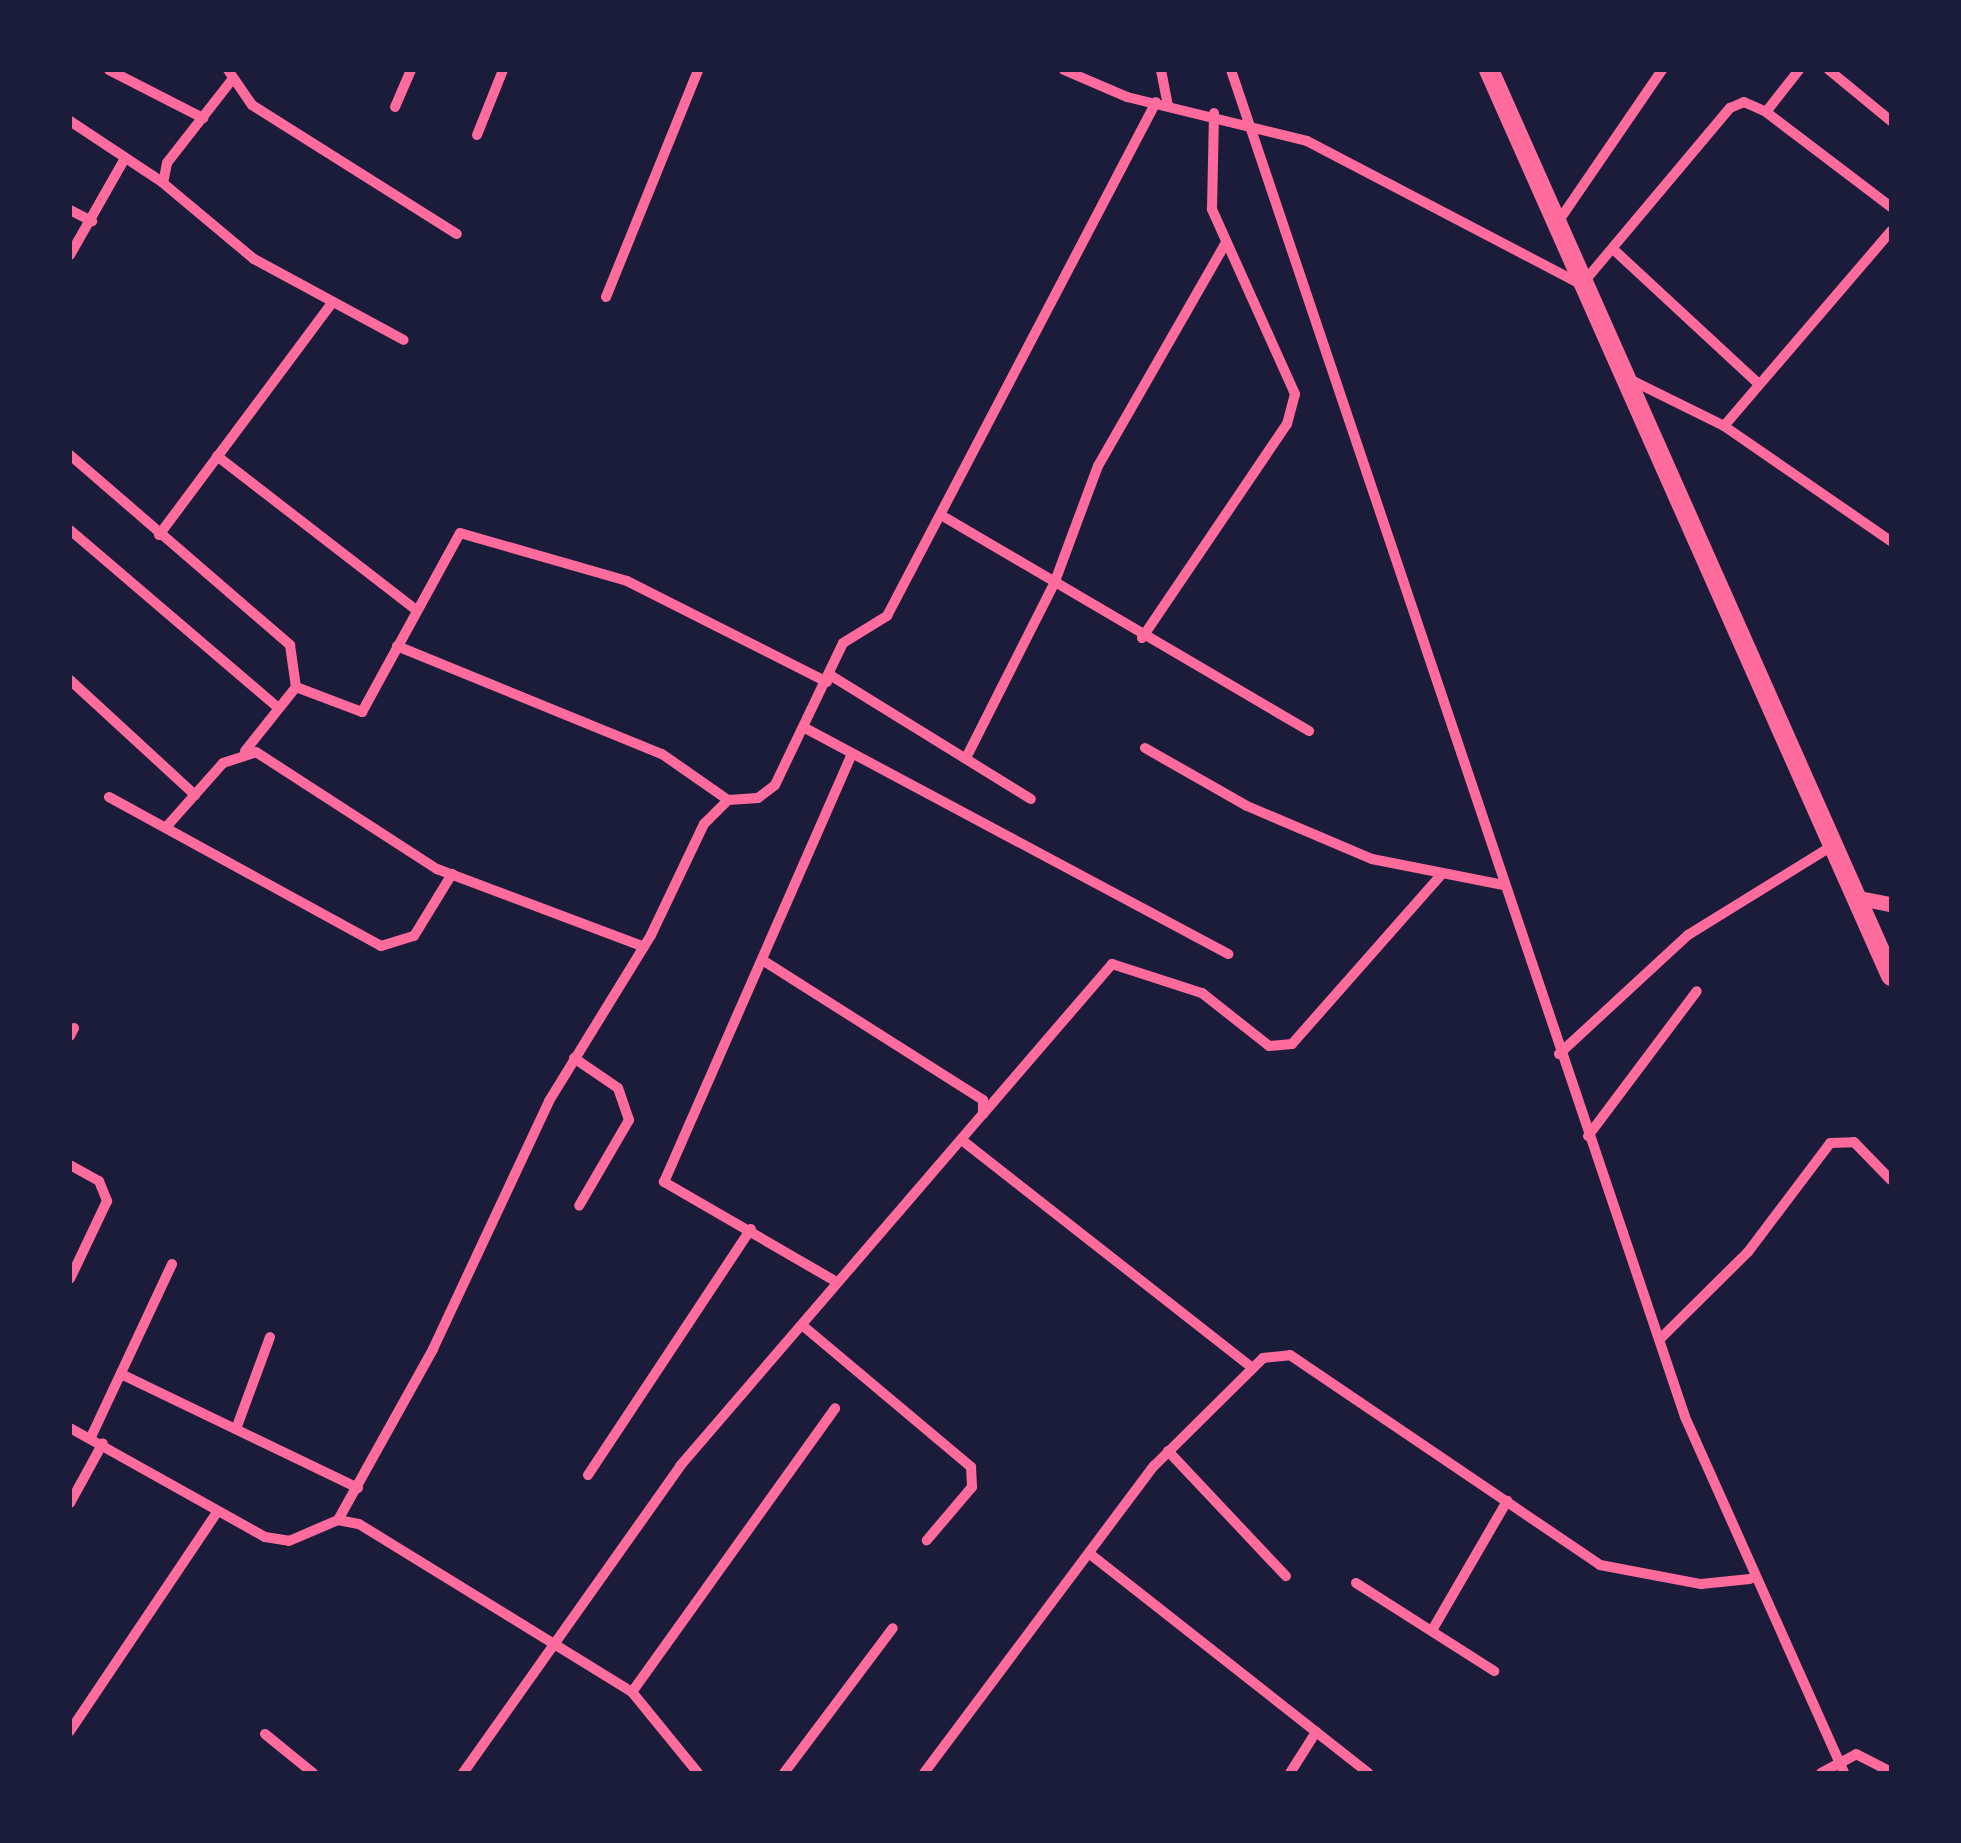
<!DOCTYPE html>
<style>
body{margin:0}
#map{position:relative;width:1961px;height:1843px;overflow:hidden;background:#1b1b3a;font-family:"IBM Plex Sans",sans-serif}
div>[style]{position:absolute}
.minor>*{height:10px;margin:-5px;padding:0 5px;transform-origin:5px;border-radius:5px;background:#ff6b9d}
.tertiary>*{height:15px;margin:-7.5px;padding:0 7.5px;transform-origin:7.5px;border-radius:7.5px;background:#ff6b9d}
.primary>*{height:20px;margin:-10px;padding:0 10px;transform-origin:10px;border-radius:10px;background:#ff6b9d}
span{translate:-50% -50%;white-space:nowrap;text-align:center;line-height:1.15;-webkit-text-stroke:8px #1b1b3a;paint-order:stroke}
.frame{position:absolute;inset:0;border:72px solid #1b1b3a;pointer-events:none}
</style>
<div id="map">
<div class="minor">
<i style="left:109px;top:70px;width:106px;rotate:27.1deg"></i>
<i style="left:228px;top:70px;width:42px;rotate:55.6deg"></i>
<i style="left:252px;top:105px;width:242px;rotate:32.2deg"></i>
<i style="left:1064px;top:70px;width:69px;rotate:23.2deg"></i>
<i style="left:1127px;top:97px;width:185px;rotate:13.7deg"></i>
<i style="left:1307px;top:141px;width:307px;rotate:27.6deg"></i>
<i style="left:1161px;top:70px;width:36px;rotate:79deg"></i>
<i style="left:1231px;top:70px;width:1421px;rotate:71.37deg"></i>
<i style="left:1685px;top:1417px;width:390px;rotate:65.9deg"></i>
<i style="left:1799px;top:70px;width:53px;rotate:128.2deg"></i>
<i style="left:1766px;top:112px;width:157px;rotate:37.2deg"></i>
<i style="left:1829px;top:70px;width:80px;rotate:39.4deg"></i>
<i style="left:231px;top:81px;width:104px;rotate:128deg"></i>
<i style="left:167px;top:163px;width:20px;rotate:101deg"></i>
<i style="left:163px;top:183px;width:119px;rotate:39.9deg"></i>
<i style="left:254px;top:259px;width:170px;rotate:28.4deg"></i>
<i style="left:395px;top:107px;width:40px;rotate:-66.6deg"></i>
<i style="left:70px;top:121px;width:110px;rotate:33.5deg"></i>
<i style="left:477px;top:135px;width:70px;rotate:-68.2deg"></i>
<i style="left:70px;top:210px;width:25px;rotate:27deg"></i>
<i style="left:1560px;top:219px;width:181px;rotate:-55.6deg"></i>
<i style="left:1613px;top:249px;width:199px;rotate:42.8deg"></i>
<i style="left:70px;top:255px;width:112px;rotate:-60.4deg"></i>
<i style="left:1588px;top:277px;width:221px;rotate:-50deg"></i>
<i style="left:1730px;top:108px;width:15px;rotate:-23deg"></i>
<i style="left:1744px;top:102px;width:24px;rotate:24deg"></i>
<i style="left:606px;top:297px;width:245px;rotate:-67.9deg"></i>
<i style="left:1631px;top:380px;width:104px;rotate:26.3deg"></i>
<i style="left:1724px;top:426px;width:203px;rotate:34.6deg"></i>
<i style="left:1724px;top:426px;width:257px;rotate:-49.4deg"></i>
<i style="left:70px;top:455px;width:291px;rotate:40.8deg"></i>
<i style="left:290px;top:645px;width:42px;rotate:81.9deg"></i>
<i style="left:217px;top:456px;width:252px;rotate:37.7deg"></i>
<i style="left:946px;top:518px;width:421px;rotate:30.4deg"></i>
<i style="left:70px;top:530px;width:271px;rotate:40.5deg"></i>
<i style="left:159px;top:535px;width:289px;rotate:-53.3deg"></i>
<i style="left:1142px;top:638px;width:258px;rotate:-55.9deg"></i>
<i style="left:1287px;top:424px;width:31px;rotate:-75deg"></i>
<i style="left:1295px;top:394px;width:203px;rotate:-114.2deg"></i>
<i style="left:1212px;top:209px;width:96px;rotate:-88.8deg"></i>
<i style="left:397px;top:646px;width:286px;rotate:22.2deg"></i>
<i style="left:662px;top:754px;width:80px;rotate:34.9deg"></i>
<i style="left:830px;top:675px;width:236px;rotate:31.7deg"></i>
<i style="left:70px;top:680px;width:170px;rotate:42.6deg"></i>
<i style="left:805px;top:728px;width:480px;rotate:28.1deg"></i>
<i style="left:1145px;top:748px;width:117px;rotate:29.6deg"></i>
<i style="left:1247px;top:806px;width:136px;rotate:23deg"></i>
<i style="left:1372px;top:859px;width:134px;rotate:11.2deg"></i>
<i style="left:245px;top:751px;width:82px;rotate:-51.4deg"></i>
<i style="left:296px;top:687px;width:71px;rotate:20.7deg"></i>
<i style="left:362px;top:712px;width:204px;rotate:-61.3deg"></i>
<i style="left:460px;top:533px;width:174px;rotate:16deg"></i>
<i style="left:627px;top:581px;width:224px;rotate:26.8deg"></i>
<i style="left:967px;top:756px;width:193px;rotate:-63.2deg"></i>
<i style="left:1054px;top:584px;width:126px;rotate:-69.6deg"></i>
<i style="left:1098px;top:466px;width:256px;rotate:-60.2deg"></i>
<i style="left:109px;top:797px;width:310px;rotate:28.7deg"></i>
<i style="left:381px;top:946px;width:34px;rotate:-17deg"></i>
<i style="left:414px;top:936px;width:73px;rotate:-58.5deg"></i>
<i style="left:168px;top:825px;width:83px;rotate:-48.4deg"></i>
<i style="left:223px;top:763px;width:35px;rotate:-18deg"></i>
<i style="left:256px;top:752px;width:216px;rotate:32.9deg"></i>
<i style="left:437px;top:869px;width:221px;rotate:20.6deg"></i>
<i style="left:70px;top:1036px;width:9px;rotate:-63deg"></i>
<i style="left:1559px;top:1054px;width:176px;rotate:-42.7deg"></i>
<i style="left:1688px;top:935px;width:172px;rotate:-31.7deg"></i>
<i style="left:574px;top:1058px;width:53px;rotate:34.3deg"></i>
<i style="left:618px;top:1088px;width:34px;rotate:71deg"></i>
<i style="left:629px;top:1120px;width:99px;rotate:120.2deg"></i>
<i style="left:983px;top:1114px;width:198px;rotate:-49.3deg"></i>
<i style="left:1112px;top:964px;width:95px;rotate:17.9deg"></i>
<i style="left:1202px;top:993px;width:85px;rotate:38.3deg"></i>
<i style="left:1269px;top:1046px;width:23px;rotate:-5deg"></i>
<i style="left:1292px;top:1044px;width:225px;rotate:-48.6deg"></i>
<i style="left:1588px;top:1136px;width:181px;rotate:-53.1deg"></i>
<i style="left:963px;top:1141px;width:366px;rotate:38.1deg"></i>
<i style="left:70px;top:1165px;width:33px;rotate:29deg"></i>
<i style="left:99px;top:1181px;width:22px;rotate:68deg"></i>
<i style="left:107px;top:1201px;width:86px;rotate:115.4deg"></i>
<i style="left:835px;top:1281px;width:198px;rotate:-149.9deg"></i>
<i style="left:664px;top:1182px;width:468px;rotate:-66.3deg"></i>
<i style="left:802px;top:1325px;width:221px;rotate:40deg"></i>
<i style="left:971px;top:1467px;width:20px;rotate:87deg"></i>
<i style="left:972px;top:1487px;width:70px;rotate:130.3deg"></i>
<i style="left:1660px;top:1339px;width:124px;rotate:-44.7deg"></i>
<i style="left:1748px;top:1252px;width:136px;rotate:-53deg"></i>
<i style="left:1830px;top:1143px;width:24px;rotate:-2deg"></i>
<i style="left:1854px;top:1142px;width:53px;rotate:45.8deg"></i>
<i style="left:121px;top:1374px;width:263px;rotate:25.7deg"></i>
<i style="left:70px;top:1428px;width:223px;rotate:29.2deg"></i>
<i style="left:265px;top:1537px;width:24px;rotate:9deg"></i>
<i style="left:289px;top:1541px;width:53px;rotate:-23.2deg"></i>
<i style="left:338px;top:1520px;width:21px;rotate:11deg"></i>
<i style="left:359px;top:1524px;width:321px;rotate:31.6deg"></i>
<i style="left:632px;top:1692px;width:104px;rotate:50.8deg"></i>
<i style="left:236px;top:1429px;width:98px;rotate:-69.7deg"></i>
<i style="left:91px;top:1437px;width:191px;rotate:-64.9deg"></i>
<i style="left:1168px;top:1451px;width:172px;rotate:46.7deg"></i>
<i style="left:588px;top:1475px;width:295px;rotate:-56.5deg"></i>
<i style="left:70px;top:1503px;width:68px;rotate:-61.2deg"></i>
<i style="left:338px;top:1520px;width:196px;rotate:-60.9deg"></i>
<i style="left:433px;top:1349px;width:274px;rotate:-64.9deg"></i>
<i style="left:549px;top:1101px;width:195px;rotate:-58.4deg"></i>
<i style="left:651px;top:935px;width:123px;rotate:-64.5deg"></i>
<i style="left:704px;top:824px;width:34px;rotate:-45deg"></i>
<i style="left:728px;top:800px;width:30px;rotate:-4deg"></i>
<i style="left:758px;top:798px;width:21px;rotate:-37deg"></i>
<i style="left:775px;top:785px;width:157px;rotate:-64.4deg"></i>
<i style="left:843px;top:643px;width:52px;rotate:-31.5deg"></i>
<i style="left:887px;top:616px;width:580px;rotate:-62.37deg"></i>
<i style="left:1090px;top:1554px;width:354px;rotate:38.2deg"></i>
<i style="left:1356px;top:1583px;width:164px;rotate:32.5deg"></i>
<i style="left:1434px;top:1627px;width:146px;rotate:-59.9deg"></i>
<i style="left:632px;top:1692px;width:349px;rotate:-54.4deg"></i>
<i style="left:70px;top:1731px;width:262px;rotate:-56.1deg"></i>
<i style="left:265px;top:1734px;width:62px;rotate:39.1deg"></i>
<i style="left:463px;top:1773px;width:376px;rotate:-54.7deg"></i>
<i style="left:680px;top:1466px;width:464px;rotate:-49.3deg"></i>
<i style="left:983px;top:1114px;width:14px;rotate:-90deg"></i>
<i style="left:983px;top:1100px;width:259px;rotate:-147.6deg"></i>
<i style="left:784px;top:1773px;width:181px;rotate:-53.1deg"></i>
<i style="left:924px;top:1773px;width:384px;rotate:-53.2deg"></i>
<i style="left:1154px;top:1466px;width:153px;rotate:-44.7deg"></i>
<i style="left:1263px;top:1358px;width:27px;rotate:-6deg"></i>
<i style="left:1290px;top:1355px;width:374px;rotate:34.1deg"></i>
<i style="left:1600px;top:1565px;width:103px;rotate:10.7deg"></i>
<i style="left:1701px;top:1584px;width:49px;rotate:-5.8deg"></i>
<i style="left:1290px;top:1773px;width:49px;rotate:-57.6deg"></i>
<i style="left:1821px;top:1773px;width:40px;rotate:-28deg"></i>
<i style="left:1856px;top:1754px;width:39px;rotate:27deg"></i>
</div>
<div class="tertiary">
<i style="left:1859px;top:898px;width:33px;rotate:11deg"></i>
</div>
<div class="primary">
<i style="left:1489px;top:70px;width:991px;rotate:66.07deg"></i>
</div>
<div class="frame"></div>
</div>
